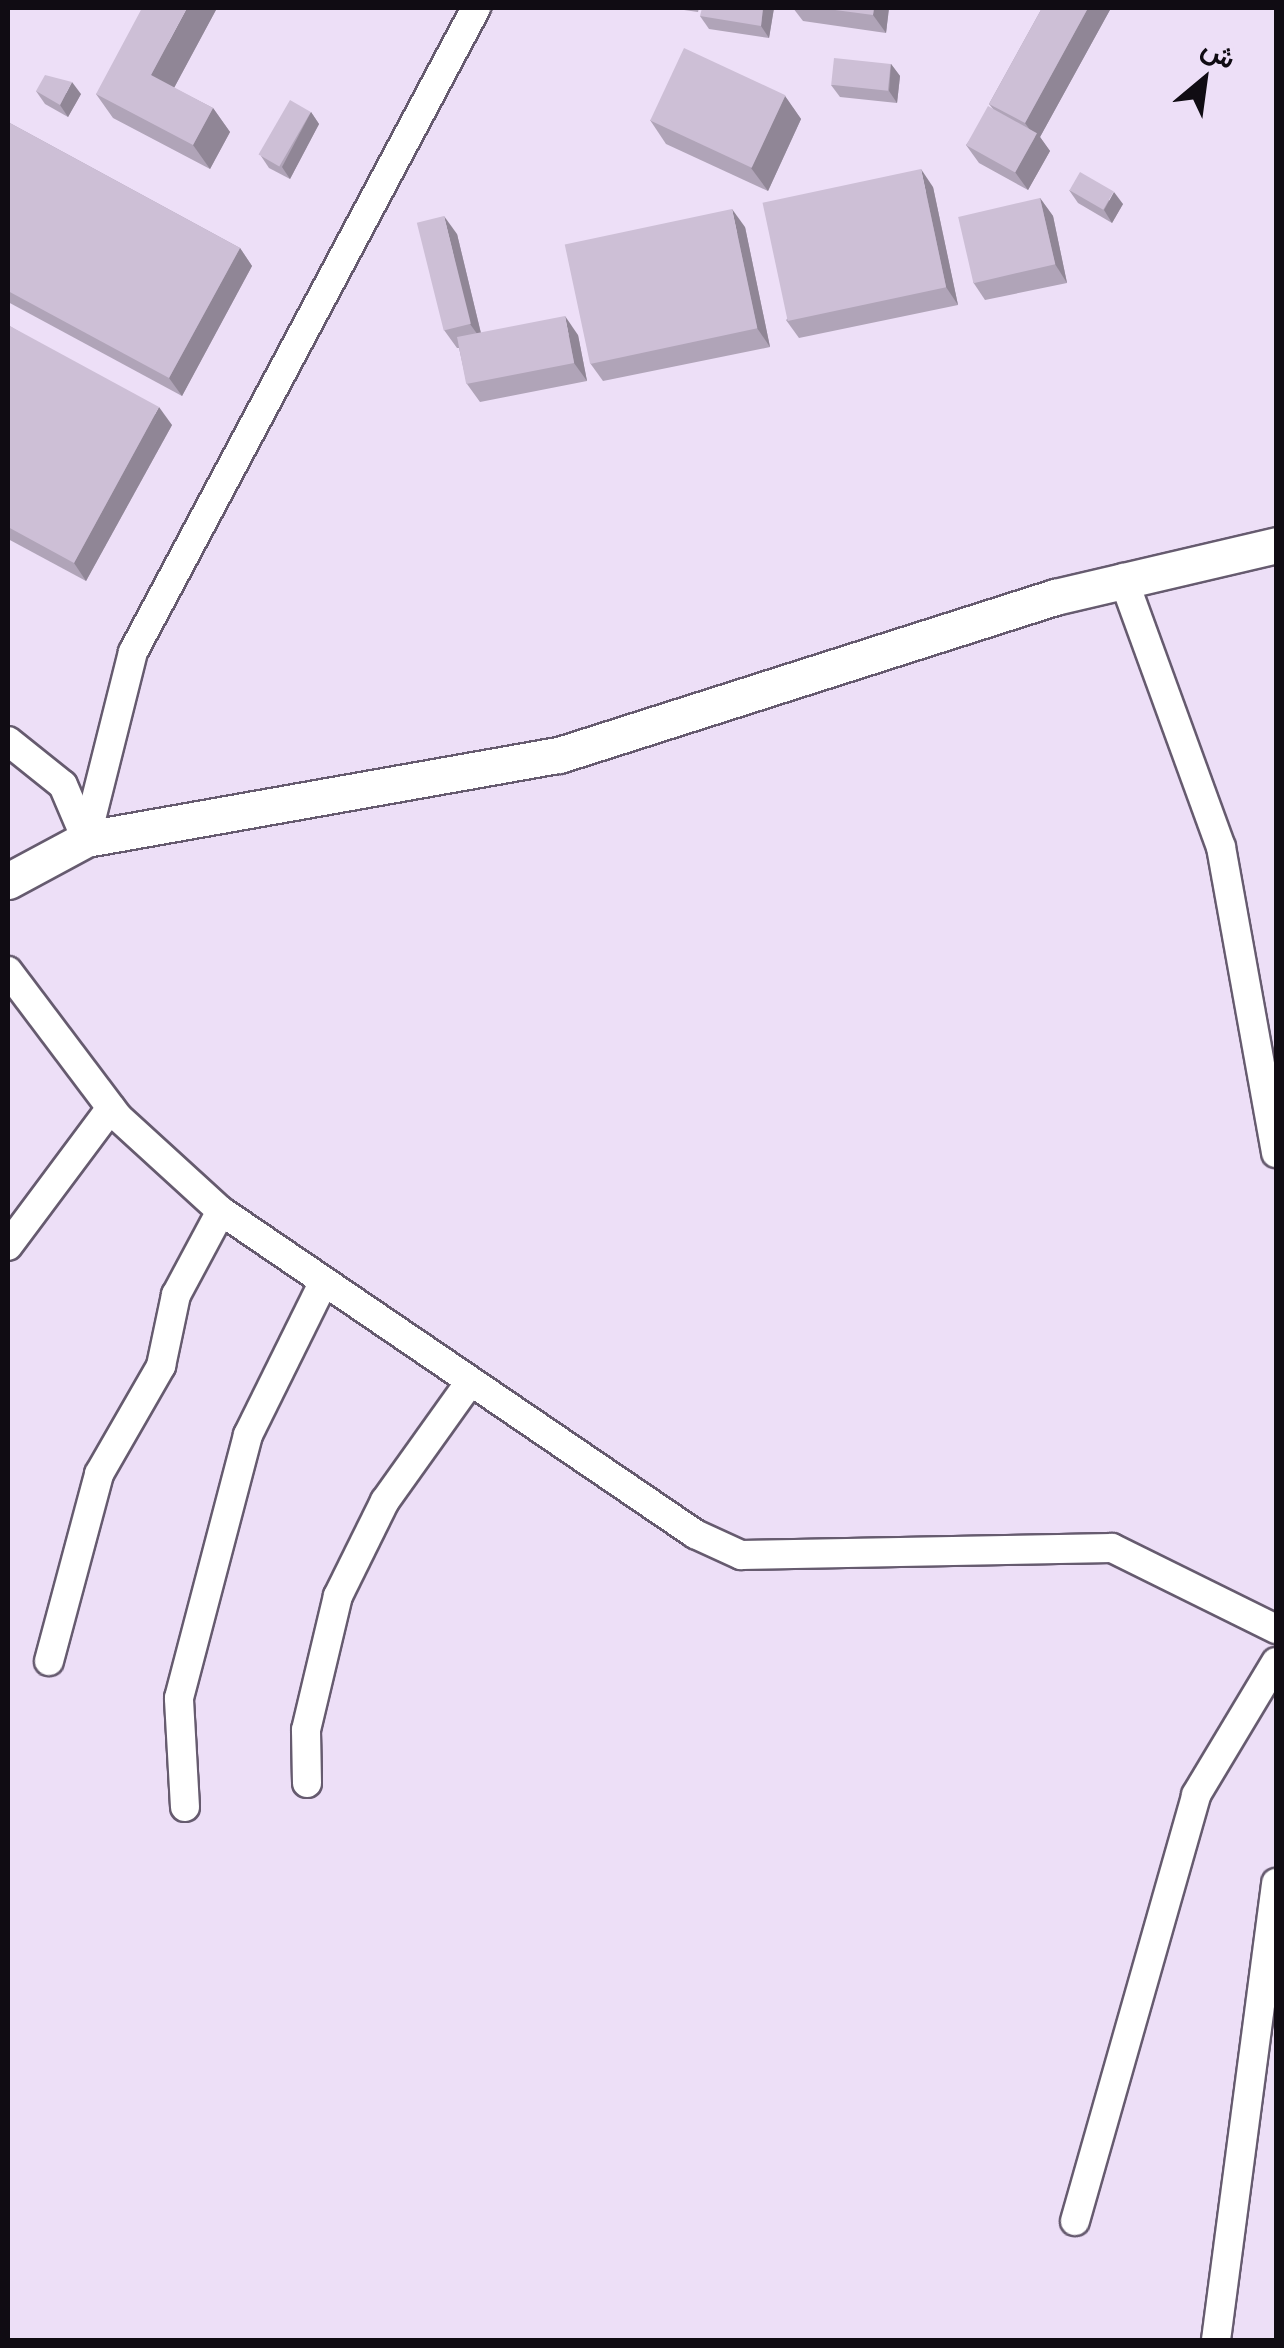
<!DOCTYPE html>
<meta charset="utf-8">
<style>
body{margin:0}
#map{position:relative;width:1284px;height:2348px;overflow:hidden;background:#eddff7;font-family:Jost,Vazirmatn,sans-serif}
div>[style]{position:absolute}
.roads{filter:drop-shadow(2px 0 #665b6f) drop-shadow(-2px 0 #665b6f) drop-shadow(0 2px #665b6f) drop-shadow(0 -2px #665b6f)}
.minor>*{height:28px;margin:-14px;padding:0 14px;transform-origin:14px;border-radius:14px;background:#fff}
.major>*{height:35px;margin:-17.5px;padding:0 17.5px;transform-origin:17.5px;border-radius:17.5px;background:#fff}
.wall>*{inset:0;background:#b0a4b8}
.shaded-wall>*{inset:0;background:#908696}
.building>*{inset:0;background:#cdbfd6;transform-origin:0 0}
span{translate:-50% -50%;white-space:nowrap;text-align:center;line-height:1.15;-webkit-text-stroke:9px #eddff7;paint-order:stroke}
.frame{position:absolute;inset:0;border:10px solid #100c13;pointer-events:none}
.north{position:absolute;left:1154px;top:30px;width:100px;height:100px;-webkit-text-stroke:8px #eddff7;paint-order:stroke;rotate:29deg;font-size:28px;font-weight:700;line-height:40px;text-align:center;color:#100c13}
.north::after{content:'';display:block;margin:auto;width:35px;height:45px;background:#100c13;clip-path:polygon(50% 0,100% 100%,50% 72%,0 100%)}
</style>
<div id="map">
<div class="roads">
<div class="minor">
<i style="left:1123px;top:578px;width:286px;rotate:70deg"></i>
<i style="left:1221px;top:847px;width:311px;rotate:79.8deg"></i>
<i style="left:8px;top:741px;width:70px;rotate:38.7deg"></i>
<i style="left:63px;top:785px;width:59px;rotate:66.9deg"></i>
<i style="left:86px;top:839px;width:193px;rotate:-75.9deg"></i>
<i style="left:133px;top:652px;width:730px;rotate:-61.96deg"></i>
<i style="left:8px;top:971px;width:183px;rotate:53deg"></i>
<i style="left:118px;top:1117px;width:139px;rotate:42.4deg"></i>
<i style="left:221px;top:1211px;width:574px;rotate:34.27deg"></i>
<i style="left:695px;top:1534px;width:51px;rotate:24.5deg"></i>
<i style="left:741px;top:1555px;width:371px;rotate:-1.1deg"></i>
<i style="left:1112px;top:1548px;width:183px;rotate:26.3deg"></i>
<i style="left:8px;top:1246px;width:172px;rotate:-53.3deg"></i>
<i style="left:49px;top:1661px;width:194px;rotate:-75deg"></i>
<i style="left:99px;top:1474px;width:125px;rotate:-60.1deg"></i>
<i style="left:161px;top:1366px;width:73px;rotate:-78.1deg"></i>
<i style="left:176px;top:1295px;width:95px;rotate:-61.8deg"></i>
<i style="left:307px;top:1783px;width:53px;rotate:-91.1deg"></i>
<i style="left:306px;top:1730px;width:138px;rotate:-76.6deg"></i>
<i style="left:338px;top:1596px;width:106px;rotate:-63.7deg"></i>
<i style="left:385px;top:1501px;width:141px;rotate:-54.5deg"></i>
<i style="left:185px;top:1807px;width:109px;rotate:-93.2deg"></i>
<i style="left:179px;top:1698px;width:272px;rotate:-75.3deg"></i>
<i style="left:248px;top:1435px;width:165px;rotate:-63.7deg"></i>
<i style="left:1075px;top:2221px;width:443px;rotate:-74.1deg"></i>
<i style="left:1196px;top:1795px;width:155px;rotate:-59deg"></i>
<i style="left:1216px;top:2340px;width:461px;rotate:-82.5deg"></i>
</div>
<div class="major">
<i style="left:8px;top:881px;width:89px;rotate:-28.3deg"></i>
<i style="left:86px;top:839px;width:480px;rotate:-10.1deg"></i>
<i style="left:559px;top:755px;width:521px;rotate:-17.67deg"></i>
<i style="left:1055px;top:597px;width:227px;rotate:-13.2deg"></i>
</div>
</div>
<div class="wall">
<i style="clip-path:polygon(217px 8px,174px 88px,213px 108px,230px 132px,210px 169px,113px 118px,96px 94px)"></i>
<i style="clip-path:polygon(670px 8px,699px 8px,698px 12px)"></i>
<i style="clip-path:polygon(774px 8px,769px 38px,709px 29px,700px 16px)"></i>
<i style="clip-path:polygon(793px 8px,889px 8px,886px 33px,803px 21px)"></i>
<i style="clip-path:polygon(1042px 8px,1111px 8px,1040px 137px,1050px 151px,1028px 190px,979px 163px,966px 145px,993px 109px,989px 104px)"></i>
<i style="clip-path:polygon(891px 64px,900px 76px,897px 103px,840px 97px,831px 85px)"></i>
<i style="clip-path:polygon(36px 91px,81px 94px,68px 117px,45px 104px)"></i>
<i style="clip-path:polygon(785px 96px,801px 119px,768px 191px,666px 144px,650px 120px)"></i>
<i style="clip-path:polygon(311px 112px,319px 124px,290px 179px,269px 168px,261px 156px)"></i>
<i style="clip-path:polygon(8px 122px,240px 248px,252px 266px,182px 396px,8px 302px)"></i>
<i style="clip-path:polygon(933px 187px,958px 305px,799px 338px,786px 320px)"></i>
<i style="clip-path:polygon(1069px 190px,1123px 204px,1112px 223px,1078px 203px)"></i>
<i style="clip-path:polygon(1040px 198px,1053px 216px,1067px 283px,985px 300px,973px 282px)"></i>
<i style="clip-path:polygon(745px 227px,770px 347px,603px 381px,590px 363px)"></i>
<i style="clip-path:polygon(457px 234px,481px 333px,578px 335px,587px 381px,480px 402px,467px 384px,459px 348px,457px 348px,444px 330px)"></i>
<i style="clip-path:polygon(8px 325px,172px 425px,86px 581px,8px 539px)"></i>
</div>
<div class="shaded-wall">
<i style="clip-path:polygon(187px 8px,217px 8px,168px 99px,151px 75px)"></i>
<i style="clip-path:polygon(763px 8px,774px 8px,769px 38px,761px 26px)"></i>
<i style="clip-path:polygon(874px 8px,889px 8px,886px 33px,873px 15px)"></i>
<i style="clip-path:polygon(1088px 8px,1111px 8px,1040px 137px,1050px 151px,1028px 190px,1015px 172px,1035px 137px,1025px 123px)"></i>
<i style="clip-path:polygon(891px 64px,900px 76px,897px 103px,889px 91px)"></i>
<i style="clip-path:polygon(72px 82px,81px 94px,68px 117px,60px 105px)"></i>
<i style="clip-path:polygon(785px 96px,801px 119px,768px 191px,751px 168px)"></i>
<i style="clip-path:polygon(213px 108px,230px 132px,210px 169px,193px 145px)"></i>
<i style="clip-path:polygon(311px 112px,319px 124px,290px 179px,282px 167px)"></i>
<i style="clip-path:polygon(921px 169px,933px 187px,958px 305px,946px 287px)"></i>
<i style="clip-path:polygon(1114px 192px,1123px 204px,1112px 223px,1104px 210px)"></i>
<i style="clip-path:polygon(1040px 198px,1053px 216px,1067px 283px,1055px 264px)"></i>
<i style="clip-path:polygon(732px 209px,745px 227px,770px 347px,757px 328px)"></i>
<i style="clip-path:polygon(444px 216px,457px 234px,483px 342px,470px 324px)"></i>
<i style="clip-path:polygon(240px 248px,252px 266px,182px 396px,169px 378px)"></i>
<i style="clip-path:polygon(565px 316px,578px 335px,587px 381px,574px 363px)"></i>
<i style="clip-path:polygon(159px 407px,172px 425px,86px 581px,74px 563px)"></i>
</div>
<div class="building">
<i style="clip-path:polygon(142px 8px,187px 8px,151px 75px,213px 108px,193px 145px,96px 94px)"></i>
<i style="clip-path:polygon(702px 8px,763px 8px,761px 26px,700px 16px)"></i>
<i style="clip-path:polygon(820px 8px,874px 8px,873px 15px)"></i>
<i style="clip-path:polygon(1042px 8px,1088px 8px,1025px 123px,989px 104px)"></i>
<i style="left:684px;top:48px;width:112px;height:80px;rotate:25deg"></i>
<i style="left:834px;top:58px;width:57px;height:27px;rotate:6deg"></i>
<i style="clip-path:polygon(45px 75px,72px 82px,60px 105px,36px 91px)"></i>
<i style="left:290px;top:100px;width:24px;height:63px;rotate:30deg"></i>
<i style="left:988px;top:106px;width:56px;height:45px;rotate:29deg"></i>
<i style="clip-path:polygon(8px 122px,240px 248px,169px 378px,8px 291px)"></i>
<i style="left:921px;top:169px;width:121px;height:162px;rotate:78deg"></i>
<i style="left:1080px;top:172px;width:39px;height:21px;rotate:30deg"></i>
<i style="left:1040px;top:198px;width:68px;height:84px;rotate:77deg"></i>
<i style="left:732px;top:209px;width:122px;height:171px;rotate:78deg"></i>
<i style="left:444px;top:216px;width:111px;height:28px;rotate:76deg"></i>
<i style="left:565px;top:316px;width:48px;height:110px;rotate:79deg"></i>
<i style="clip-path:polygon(8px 325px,159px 407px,74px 563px,8px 527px)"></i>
</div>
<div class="frame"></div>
<div class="north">ش</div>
</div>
